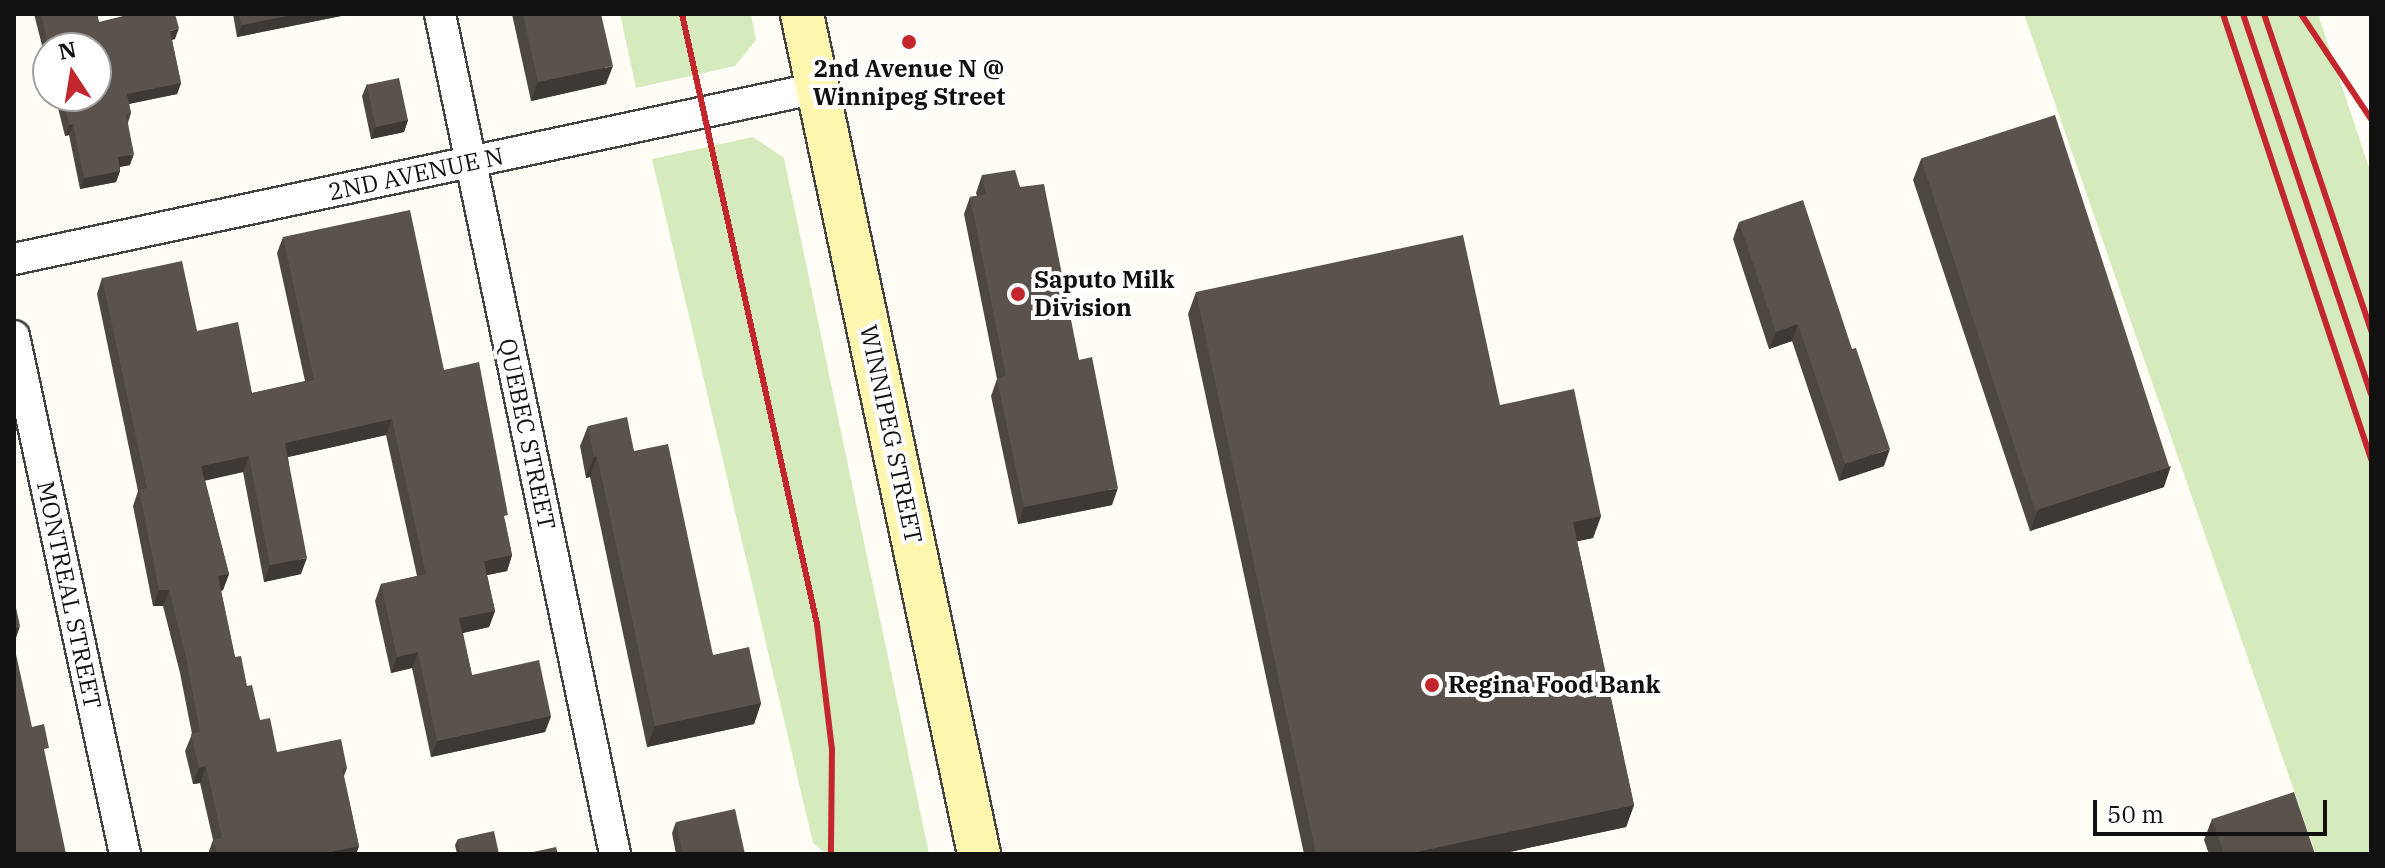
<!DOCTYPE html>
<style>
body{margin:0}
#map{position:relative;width:2385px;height:868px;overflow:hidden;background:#fffdf5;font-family:"IBM Plex Serif",serif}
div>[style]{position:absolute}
.green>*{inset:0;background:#d5ebbd}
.roads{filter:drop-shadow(2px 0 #444) drop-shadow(-2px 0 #444) drop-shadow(0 2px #444) drop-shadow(0 -2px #444)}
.street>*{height:30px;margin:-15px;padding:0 15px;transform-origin:15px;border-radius:15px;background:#fff}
.secondary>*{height:42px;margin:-21px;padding:0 21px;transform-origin:21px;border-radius:21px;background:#fff6b0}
.rail>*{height:6px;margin:-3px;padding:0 3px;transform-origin:3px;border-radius:3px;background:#c4262e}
.wall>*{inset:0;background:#4d4742}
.shaded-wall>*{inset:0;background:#3f3936}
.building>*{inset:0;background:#5a524d;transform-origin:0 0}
.dots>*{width:22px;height:22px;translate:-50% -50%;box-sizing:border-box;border:4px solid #fff;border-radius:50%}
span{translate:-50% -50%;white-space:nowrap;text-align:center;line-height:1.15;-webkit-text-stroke:8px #fff;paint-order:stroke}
.poi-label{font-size:24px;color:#111;font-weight:700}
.left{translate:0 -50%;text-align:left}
.street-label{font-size:24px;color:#111}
.frame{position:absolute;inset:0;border:16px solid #111;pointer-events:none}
.north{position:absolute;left:32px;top:32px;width:80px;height:80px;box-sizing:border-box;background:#fff;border:2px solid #a0a0a0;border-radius:50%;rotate:348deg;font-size:22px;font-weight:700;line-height:32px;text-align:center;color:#111}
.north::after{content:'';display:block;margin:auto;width:28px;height:36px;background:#c4262e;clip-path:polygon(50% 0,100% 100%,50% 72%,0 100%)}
.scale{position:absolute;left:2093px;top:800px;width:234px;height:36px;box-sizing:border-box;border:4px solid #111;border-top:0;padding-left:10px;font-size:24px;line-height:28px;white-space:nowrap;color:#111;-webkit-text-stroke:6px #fff;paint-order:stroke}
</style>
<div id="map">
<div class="green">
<i style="clip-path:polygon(620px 14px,751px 14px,756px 40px,735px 66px,636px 88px)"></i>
<i style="clip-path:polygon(2024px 14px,2318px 14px,2371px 174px,2371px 854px,2316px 854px)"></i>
<i style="clip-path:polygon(753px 137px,784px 158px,929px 854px,826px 854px,813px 843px,652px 159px)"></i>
</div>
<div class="roads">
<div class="street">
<i style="left:440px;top:14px;width:858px;rotate:78.23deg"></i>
<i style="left:14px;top:259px;width:822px;rotate:-12.01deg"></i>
<i style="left:14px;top:336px;width:530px;rotate:77.91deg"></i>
</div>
<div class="secondary">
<i style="left:802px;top:14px;width:858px;rotate:78.1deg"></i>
</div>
</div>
<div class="rail">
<i style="left:682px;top:14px;width:625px;rotate:77.52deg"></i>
<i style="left:817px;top:624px;width:127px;rotate:83.2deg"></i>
<i style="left:832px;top:750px;width:104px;rotate:90.6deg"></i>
<i style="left:2223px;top:14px;width:469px;rotate:71.6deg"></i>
<i style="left:2243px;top:14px;width:401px;rotate:71.4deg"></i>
<i style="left:2264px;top:14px;width:335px;rotate:71.3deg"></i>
<i style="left:2301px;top:14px;width:126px;rotate:56.3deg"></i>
</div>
<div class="wall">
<i style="clip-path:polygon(34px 14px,97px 14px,99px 22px,175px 39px,172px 40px,181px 83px,177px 94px,129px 104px,131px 113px,128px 123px,130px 165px,120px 167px,120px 171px,116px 182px,80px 189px,69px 135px,65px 136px,55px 96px,96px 96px,96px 48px,48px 48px,48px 69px)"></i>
<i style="clip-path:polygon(233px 14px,351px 14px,237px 37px)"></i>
<i style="clip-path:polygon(512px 14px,601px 14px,606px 84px,531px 101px)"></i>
<i style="clip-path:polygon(367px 84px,408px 120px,404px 132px,371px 139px,362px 96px)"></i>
<i style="clip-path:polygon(1921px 159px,2164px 487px,2030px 531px,1913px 180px)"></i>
<i style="clip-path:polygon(982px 175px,1020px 187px,1079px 360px,1112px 505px,1018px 524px,991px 396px,997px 379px,964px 214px,970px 197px,977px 196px,976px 193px)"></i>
<i style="clip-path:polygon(1739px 222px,1884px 466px,1839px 481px,1792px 341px,1769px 349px,1733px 239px)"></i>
<i style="clip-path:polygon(283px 237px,444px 370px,505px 521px,512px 555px,507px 571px,487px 575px,495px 611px,489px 627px,463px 633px,472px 675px,551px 716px,545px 732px,431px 757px,412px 668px,391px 673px,375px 601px,381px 584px,417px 576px,386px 435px,288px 457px,301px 574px,264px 582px,243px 472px,205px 480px,229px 574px,223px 590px,221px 591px,235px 657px,260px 720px,277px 752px,347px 768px,344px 776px,359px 846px,356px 854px,208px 854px,213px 840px,200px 783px,193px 784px,185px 751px,192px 734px,180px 673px,163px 606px,153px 606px,133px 506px,138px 491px,97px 294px,102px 278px,197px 331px,252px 393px,305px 381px,277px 253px)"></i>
<i style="clip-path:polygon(1196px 292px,1500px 405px,1601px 516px,1593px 538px,1577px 541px,1634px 805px,1626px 827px,1500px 854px,1304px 854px,1188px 314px)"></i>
<i style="clip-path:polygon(588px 426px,634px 451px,713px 655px,761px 703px,754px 724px,647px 747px,590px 477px,586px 478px,580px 446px)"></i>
<i style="clip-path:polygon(2212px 819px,2315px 854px,2209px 854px,2204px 840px)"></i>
<i style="clip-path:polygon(676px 822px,745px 854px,676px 854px,672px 833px)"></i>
<i style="clip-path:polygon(458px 839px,499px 854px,457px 854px,455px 845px)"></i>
</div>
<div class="shaded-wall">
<i style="clip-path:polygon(297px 14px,351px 14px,237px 37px,242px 25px)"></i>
<i style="clip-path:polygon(179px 28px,175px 39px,166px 41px,170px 31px)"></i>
<i style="clip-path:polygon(613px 66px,606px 84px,531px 101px,538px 82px)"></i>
<i style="clip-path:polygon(181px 83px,177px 94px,123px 105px,127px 94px)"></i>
<i style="clip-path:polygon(408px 120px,404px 132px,371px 139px,375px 127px)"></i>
<i style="clip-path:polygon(73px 124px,69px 135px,65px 136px,69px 125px)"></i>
<i style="clip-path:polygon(134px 154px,130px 165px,114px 168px,118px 157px)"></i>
<i style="clip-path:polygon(120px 171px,116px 182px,80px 189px,84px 178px)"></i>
<i style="clip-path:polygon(1798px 324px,1792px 341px,1769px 349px,1776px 332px)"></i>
<i style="clip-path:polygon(392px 419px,386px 435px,279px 459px,285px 443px)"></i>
<i style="clip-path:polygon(1890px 449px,1884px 466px,1839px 481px,1845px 464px)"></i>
<i style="clip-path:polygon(249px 456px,243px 472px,195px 483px,201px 466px)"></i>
<i style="clip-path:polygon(597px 456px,590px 477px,586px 478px,594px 457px)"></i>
<i style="clip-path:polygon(2171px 466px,2164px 487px,2030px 531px,2038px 510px)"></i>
<i style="clip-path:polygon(1118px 488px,1112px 505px,1018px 524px,1024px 507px)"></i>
<i style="clip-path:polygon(1601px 516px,1593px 538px,1565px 544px,1573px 522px)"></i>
<i style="clip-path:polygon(512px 555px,507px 571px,478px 577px,484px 561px)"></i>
<i style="clip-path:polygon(307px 558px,301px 574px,264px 582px,270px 565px)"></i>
<i style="clip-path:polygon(229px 574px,223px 590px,212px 593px,218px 576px)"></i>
<i style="clip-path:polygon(159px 590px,169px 590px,163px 606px,153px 606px)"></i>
<i style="clip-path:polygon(495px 611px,489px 627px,453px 635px,459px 618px)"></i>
<i style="clip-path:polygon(20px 626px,16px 638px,14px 639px,14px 628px)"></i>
<i style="clip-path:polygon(418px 652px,412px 668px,391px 673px,397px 657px)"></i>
<i style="clip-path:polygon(761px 703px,754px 724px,647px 747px,655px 726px)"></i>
<i style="clip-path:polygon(551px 716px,545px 732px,431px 757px,437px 741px)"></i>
<i style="clip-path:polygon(206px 766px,200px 783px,193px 784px,199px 768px)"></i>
<i style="clip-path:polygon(1634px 805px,1626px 827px,1500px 854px,1407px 854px)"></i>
<i style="clip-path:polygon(359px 846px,356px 854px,321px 854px)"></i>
</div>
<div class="building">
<i style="clip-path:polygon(41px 14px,97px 14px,99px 22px,131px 14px,175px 14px,179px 28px,170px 31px,181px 83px,127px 94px,131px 113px,126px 114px,134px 154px,118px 157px,120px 171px,84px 178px,73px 124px,69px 125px,62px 96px,96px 96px,96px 48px,49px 48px)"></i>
<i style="clip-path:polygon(239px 14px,297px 14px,242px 25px)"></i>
<i style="clip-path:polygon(523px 14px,601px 14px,613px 66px,538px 82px)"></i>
<i style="left:399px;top:78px;width:43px;height:33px;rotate:78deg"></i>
<i style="left:2055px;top:115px;width:370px;height:141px;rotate:72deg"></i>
<i style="clip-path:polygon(1015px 170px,1020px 187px,1044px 184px,1079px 360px,1092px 357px,1118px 488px,1024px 507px,997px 379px,1006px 375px,970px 197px,986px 194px,982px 175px)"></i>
<i style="clip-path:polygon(1803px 200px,1852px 349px,1856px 348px,1890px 449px,1845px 464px,1798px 324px,1776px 332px,1739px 222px)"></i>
<i style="clip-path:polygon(410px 210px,444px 370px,479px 362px,508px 515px,504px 516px,512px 555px,484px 561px,495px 611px,459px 618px,472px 675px,539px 660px,551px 716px,437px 741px,418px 652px,397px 657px,381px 584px,426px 574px,392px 419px,285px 443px,307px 558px,270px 565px,249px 456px,201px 466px,229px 574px,218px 576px,235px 657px,241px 656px,247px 686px,252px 685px,260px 720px,270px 718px,277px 752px,341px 739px,347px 768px,342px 769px,359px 846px,321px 854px,217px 854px,213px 840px,222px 838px,206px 766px,199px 768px,191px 734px,200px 732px,186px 657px,169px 590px,159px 590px,139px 490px,147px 488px,102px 278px,182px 261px,197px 331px,238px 322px,252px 393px,314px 380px,283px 237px)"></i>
<i style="clip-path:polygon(1463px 235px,1500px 405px,1574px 389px,1601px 516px,1573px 522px,1634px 805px,1407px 854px,1316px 854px,1196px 292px)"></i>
<i style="clip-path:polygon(627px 417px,634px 451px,668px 444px,713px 655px,749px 647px,761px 703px,655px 726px,597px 456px,594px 457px,588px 426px)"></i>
<i style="clip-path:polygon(14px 599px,20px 626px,14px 628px)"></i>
<i style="clip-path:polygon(14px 645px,32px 727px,44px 724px,49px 748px,44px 749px,66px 854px,14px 854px)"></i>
<i style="clip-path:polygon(2294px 792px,2315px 854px,2224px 854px,2212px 819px)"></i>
<i style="clip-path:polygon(735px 809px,745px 854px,683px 854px,676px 822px)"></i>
<i style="clip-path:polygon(494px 831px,499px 854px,461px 854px,458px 839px)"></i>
<i style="clip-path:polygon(556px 847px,558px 854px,524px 854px)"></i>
</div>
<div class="dots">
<i style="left:909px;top:42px;background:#c4262e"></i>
<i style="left:1018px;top:294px;background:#c4262e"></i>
<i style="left:1432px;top:685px;background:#c4262e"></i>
</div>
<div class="poi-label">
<span style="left:909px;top:83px">2nd Avenue N @<br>Winnipeg Street</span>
<span class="left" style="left:1034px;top:294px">Saputo Milk<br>Division</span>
<span class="left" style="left:1448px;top:685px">Regina Food Bank</span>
</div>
<div class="street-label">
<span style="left:416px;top:174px;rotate:-12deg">2ND AVENUE N</span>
<span style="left:527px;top:434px;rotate:78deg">QUEBEC STREET</span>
<span style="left:891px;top:434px;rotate:78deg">WINNIPEG STREET</span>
<span style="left:69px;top:595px;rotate:78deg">MONTREAL STREET</span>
</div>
<div class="frame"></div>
<div class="north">N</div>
<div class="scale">50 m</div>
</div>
